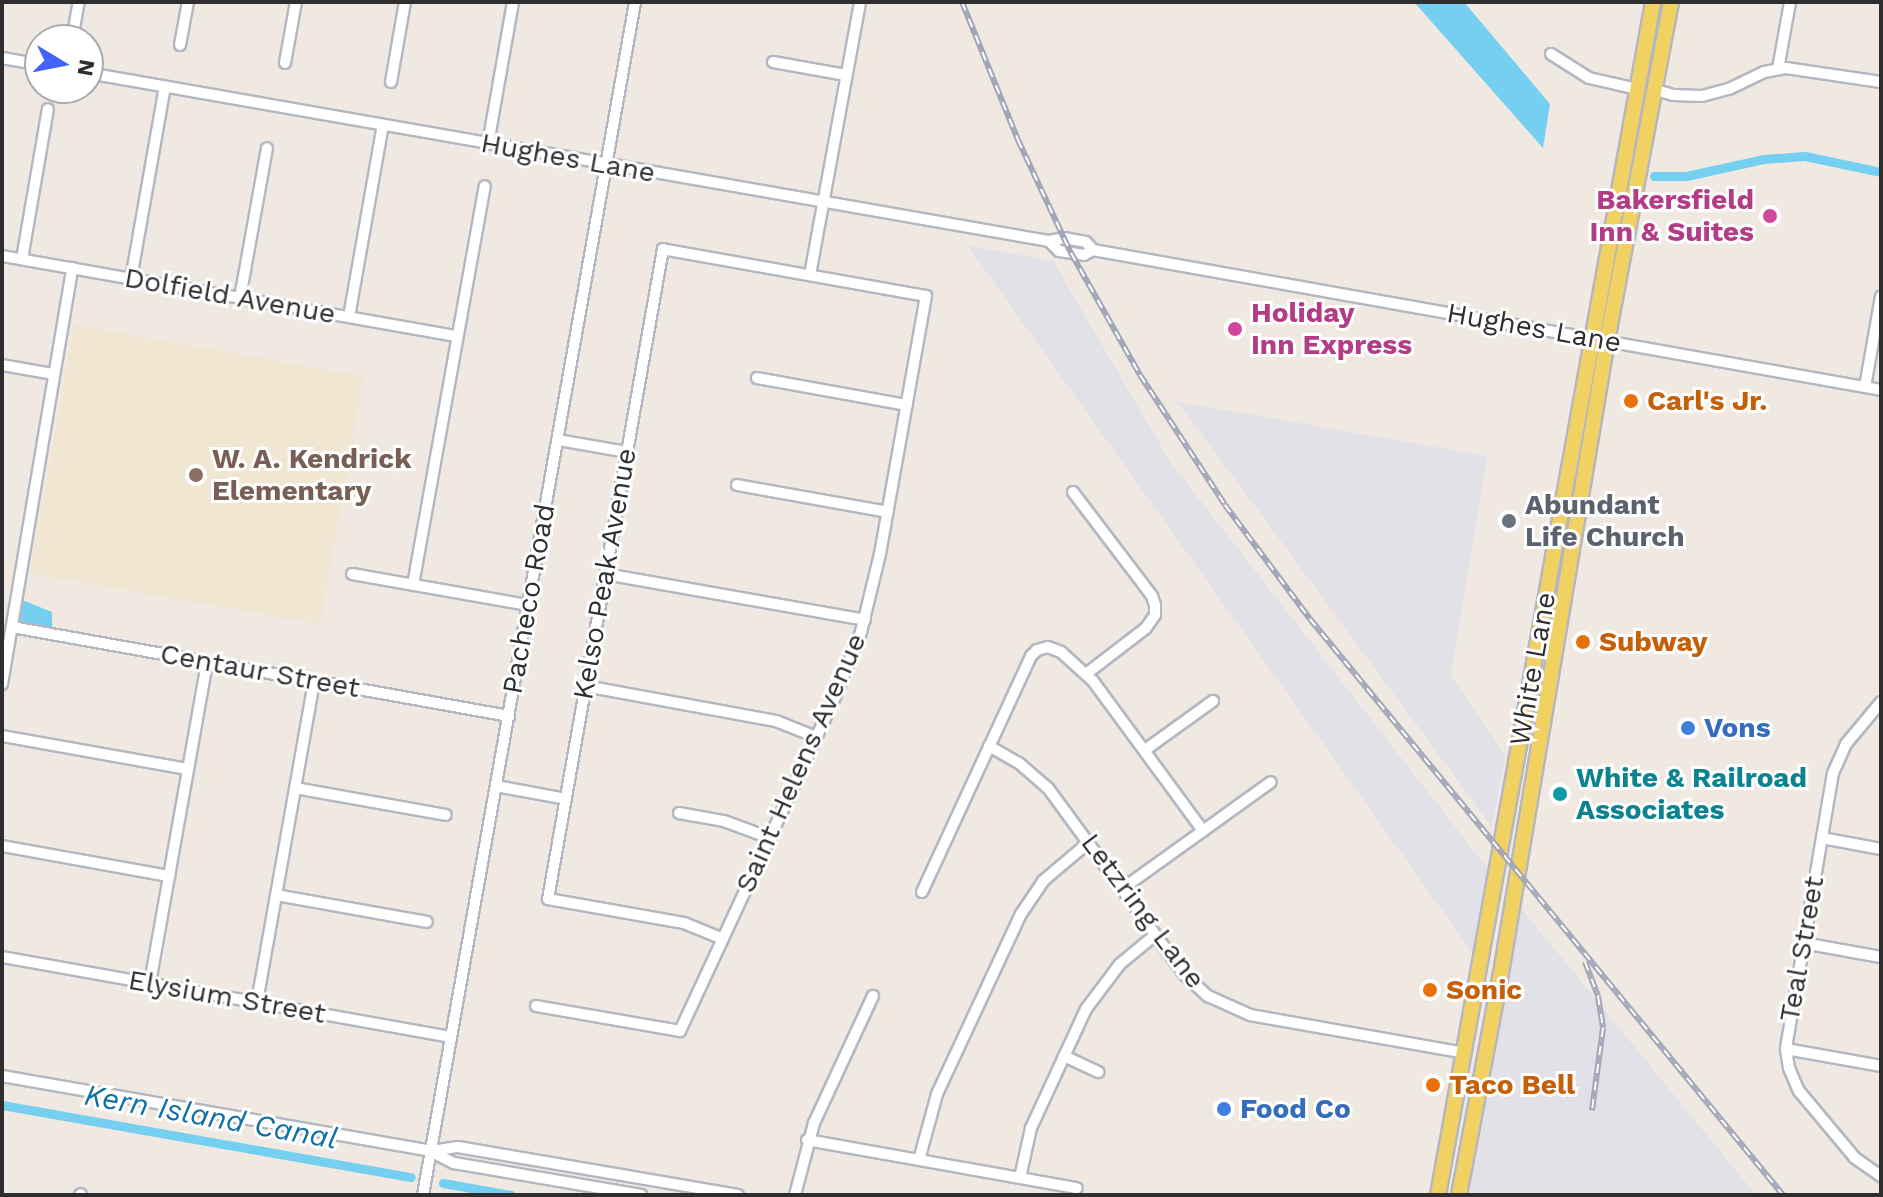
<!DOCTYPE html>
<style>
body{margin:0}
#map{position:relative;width:1883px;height:1197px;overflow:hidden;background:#efe9e1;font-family:"Work Sans",sans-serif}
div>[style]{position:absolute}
.industrial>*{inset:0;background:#e3e1e8}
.education>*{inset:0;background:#f0e6d1;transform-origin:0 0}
.water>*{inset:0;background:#75cff0}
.canal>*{height:9px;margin:-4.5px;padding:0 4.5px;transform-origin:4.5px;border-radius:4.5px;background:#75cff0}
.roads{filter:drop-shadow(2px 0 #b4b7c1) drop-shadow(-2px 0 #b4b7c1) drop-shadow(0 2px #b4b7c1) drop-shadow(0 -2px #b4b7c1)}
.minor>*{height:10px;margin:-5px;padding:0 5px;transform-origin:5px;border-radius:5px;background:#fff}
.major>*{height:14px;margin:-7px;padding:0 7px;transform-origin:7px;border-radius:7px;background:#f2d163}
.rail>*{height:6px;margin-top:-3px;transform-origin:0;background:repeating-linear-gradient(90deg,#fff 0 9px,#a3a6b8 0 18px);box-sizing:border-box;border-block:2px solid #a3a6b8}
.dots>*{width:22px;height:22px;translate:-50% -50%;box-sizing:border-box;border:4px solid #fff;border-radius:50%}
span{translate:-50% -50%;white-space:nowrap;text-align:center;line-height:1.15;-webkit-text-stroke:6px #fff;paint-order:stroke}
.street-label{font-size:28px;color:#2e2e2e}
.hotel-label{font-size:28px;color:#b23c85;font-weight:700}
.right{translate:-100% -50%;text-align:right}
.left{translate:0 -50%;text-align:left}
.food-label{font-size:28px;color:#c56008;font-weight:700}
.education-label{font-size:28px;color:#785e54;font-weight:700}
.worship-label{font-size:28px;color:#5b616d;font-weight:700}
.shop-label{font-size:28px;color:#366cbe;font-weight:700}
.culture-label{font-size:28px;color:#0d838f;font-weight:700}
.water-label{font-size:30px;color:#0d6fa3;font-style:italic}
.frame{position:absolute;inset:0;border:4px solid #2e2e2e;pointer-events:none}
.north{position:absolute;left:24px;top:24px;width:80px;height:80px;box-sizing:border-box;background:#fff;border:2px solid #ababab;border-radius:50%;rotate:100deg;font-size:22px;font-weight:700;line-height:32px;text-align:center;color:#2e2e2e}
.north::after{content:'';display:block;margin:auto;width:28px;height:36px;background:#4264fb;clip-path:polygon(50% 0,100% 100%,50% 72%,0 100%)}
</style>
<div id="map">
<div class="industrial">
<i style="clip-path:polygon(968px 246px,1053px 261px,1171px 463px,1488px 869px,1474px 955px)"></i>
<i style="clip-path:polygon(1178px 402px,1487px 456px,1451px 676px,1505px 755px,1492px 827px)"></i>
<i style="clip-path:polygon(1521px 908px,1756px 1195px,1468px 1195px)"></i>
</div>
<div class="education">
<i style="left:74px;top:325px;width:294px;height:252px;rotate:10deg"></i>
</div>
<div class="water">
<i style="clip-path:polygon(1414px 2px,1464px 2px,1550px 104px,1543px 148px)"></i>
<i style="clip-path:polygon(22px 600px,52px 612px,52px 630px,16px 625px,19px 602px)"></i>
</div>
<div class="canal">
<i style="left:1654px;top:176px;width:32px"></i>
<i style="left:1686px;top:176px;width:79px;rotate:-12.4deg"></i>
<i style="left:1763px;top:159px;width:42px;rotate:-4.1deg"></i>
<i style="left:1805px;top:156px;width:78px;rotate:11.9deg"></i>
<i style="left:2px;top:1105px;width:415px;rotate:10deg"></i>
<i style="left:443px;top:1183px;width:69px;rotate:10deg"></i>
</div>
<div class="roads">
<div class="minor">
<i style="left:72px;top:40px;width:39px;rotate:-80deg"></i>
<i style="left:180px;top:45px;width:44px;rotate:-79.5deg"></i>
<i style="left:1551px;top:54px;width:45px;rotate:32.3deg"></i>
<i style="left:1589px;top:78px;width:49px;rotate:12.9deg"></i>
<i style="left:2px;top:58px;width:39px;rotate:10deg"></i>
<i style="left:773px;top:62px;width:74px;rotate:10.1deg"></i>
<i style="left:285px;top:63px;width:62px;rotate:-79.8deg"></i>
<i style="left:1778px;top:69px;width:68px;rotate:-79.8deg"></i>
<i style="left:88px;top:73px;width:976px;rotate:9.92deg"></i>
<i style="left:1049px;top:241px;width:15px;rotate:-11deg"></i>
<i style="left:1064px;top:238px;width:22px;rotate:10deg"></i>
<i style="left:1086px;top:242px;width:11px;rotate:49deg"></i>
<i style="left:391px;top:82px;width:81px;rotate:-80.1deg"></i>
<i style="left:1656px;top:90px;width:18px;rotate:16deg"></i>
<i style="left:1673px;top:95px;width:29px;rotate:2deg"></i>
<i style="left:1702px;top:96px;width:28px;rotate:-15deg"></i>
<i style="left:1729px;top:89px;width:39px;rotate:-26deg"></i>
<i style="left:1764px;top:72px;width:22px;rotate:-10deg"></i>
<i style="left:1786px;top:68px;width:96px;rotate:8.4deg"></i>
<i style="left:488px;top:144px;width:144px;rotate:-80deg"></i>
<i style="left:1049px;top:241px;width:14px;rotate:45deg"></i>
<i style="left:1059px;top:251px;width:25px;rotate:9deg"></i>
<i style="left:1084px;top:255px;width:10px;rotate:-29deg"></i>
<i style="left:1093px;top:250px;width:800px;rotate:10.07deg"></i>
<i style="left:2px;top:256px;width:462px;rotate:10deg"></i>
<i style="left:22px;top:259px;width:152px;rotate:-80.2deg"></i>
<i style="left:810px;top:275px;width:278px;rotate:-79.6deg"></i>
<i style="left:131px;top:279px;width:195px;rotate:-80deg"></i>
<i style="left:240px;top:298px;width:152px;rotate:-79.8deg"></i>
<i style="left:349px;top:317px;width:195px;rotate:-80deg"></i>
<i style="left:2px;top:365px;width:52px;rotate:10deg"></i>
<i style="left:757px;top:378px;width:152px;rotate:10.2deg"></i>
<i style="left:1865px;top:387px;width:92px;rotate:-80deg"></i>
<i style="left:558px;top:440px;width:70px;rotate:9.9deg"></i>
<i style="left:737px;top:485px;width:153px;rotate:10.1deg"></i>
<i style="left:1073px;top:492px;width:131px;rotate:52.8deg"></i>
<i style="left:1152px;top:596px;width:9px;rotate:72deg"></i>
<i style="left:1155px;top:605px;width:10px;rotate:90deg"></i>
<i style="left:1155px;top:615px;width:16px;rotate:125deg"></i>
<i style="left:1146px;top:628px;width:76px;rotate:142.5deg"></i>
<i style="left:352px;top:574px;width:179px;rotate:10deg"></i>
<i style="left:605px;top:574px;width:264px;rotate:10deg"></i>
<i style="left:413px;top:585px;width:405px;rotate:-79.8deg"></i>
<i style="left:12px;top:627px;width:505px;rotate:10.15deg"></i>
<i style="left:2px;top:684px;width:422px;rotate:-80.4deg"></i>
<i style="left:585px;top:686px;width:194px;rotate:10.4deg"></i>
<i style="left:776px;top:721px;width:43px;rotate:21.8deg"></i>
<i style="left:1881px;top:702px;width:55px;rotate:129.8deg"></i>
<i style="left:1846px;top:744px;width:32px;rotate:114deg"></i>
<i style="left:1833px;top:773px;width:280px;rotate:99.7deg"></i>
<i style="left:1786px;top:1049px;width:19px;rotate:81deg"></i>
<i style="left:1789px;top:1068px;width:25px;rotate:67deg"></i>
<i style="left:1799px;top:1091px;width:87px;rotate:50.1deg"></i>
<i style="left:1855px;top:1158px;width:32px;rotate:35deg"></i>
<i style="left:2px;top:736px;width:189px;rotate:10.1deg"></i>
<i style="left:989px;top:746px;width:34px;rotate:30deg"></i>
<i style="left:1019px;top:763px;width:38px;rotate:41deg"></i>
<i style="left:1048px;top:788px;width:230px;rotate:53.8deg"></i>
<i style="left:1184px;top:974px;width:33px;rotate:43deg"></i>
<i style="left:1208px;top:996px;width:46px;rotate:24.3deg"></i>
<i style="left:1250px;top:1015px;width:218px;rotate:10deg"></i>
<i style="left:1145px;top:750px;width:84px;rotate:-35.8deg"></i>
<i style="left:496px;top:786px;width:71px;rotate:10.5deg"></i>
<i style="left:295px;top:788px;width:153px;rotate:10.1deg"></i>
<i style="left:679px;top:813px;width:46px;rotate:10.1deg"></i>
<i style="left:724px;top:821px;width:49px;rotate:20.3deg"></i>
<i style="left:1822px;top:838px;width:60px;rotate:10.6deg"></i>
<i style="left:2px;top:846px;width:170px;rotate:10.2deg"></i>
<i style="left:1122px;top:889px;width:183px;rotate:-35.7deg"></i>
<i style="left:922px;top:892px;width:260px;rotate:-65.2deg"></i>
<i style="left:1031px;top:656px;width:8px;rotate:-45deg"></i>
<i style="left:1037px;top:650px;width:11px;rotate:-15deg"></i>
<i style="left:1048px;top:647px;width:14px;rotate:21deg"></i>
<i style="left:1061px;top:652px;width:43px;rotate:42.2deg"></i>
<i style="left:1093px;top:681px;width:186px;rotate:53.7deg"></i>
<i style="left:276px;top:895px;width:153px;rotate:10.1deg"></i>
<i style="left:1803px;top:943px;width:79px;rotate:10.2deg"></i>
<i style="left:2px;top:957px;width:456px;rotate:10.1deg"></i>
<i style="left:150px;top:983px;width:326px;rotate:-79.9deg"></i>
<i style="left:257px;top:1002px;width:326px;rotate:-79.9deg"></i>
<i style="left:536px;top:1006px;width:146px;rotate:9.8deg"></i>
<i style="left:680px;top:1031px;width:370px;rotate:-65.1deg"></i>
<i style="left:836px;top:695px;width:68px;rotate:-68.4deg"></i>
<i style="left:861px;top:632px;width:80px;rotate:-76.3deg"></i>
<i style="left:880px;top:554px;width:262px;rotate:-79.9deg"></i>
<i style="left:926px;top:296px;width:267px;rotate:-169.9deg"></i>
<i style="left:663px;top:249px;width:660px;rotate:100.03deg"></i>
<i style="left:548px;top:899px;width:138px;rotate:10deg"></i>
<i style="left:684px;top:923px;width:42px;rotate:22.3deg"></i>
<i style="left:1786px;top:1049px;width:97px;rotate:10.1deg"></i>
<i style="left:1064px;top:1056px;width:38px;rotate:25deg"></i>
<i style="left:2px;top:1076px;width:435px;rotate:9.9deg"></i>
<i style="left:430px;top:1151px;width:27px;rotate:27deg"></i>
<i style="left:454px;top:1163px;width:190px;rotate:9.7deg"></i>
<i style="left:807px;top:1140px;width:274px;rotate:10.1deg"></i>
<i style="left:432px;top:1151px;width:26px;rotate:-9deg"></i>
<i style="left:458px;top:1147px;width:284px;rotate:9.7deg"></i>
<i style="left:919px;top:1160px;width:68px;rotate:-74.7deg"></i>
<i style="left:937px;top:1094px;width:199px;rotate:-65deg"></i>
<i style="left:1021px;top:914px;width:40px;rotate:-56deg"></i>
<i style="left:1043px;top:881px;width:60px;rotate:-40.3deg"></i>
<i style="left:1020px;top:1178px;width:51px;rotate:-77.6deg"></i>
<i style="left:1031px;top:1128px;width:131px;rotate:-65.2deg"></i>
<i style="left:1086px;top:1009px;width:56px;rotate:-52.9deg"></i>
<i style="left:1120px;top:964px;width:45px;rotate:-39.6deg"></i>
<i style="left:80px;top:1195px;width:1px;rotate:-45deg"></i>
<i style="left:423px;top:1195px;width:1212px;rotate:-79.92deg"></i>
<i style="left:795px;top:1195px;width:74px;rotate:-75.2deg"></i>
<i style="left:814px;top:1123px;width:140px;rotate:-65.1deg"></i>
</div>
<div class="major">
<i style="left:1438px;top:1195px;width:1212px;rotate:-79.78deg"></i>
<i style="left:1459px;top:1195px;width:226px;rotate:-79.3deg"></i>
<i style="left:1501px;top:973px;width:641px;rotate:-80.48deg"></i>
<i style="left:1607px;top:341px;width:345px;rotate:-79.3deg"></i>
</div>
</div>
<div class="rail">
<i style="left:962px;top:2px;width:149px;rotate:67.9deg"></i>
<i style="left:1018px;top:140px;width:125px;rotate:64.9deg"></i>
<i style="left:1071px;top:253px;width:140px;rotate:60.5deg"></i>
<i style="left:1140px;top:375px;width:155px;rotate:56.8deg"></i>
<i style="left:1225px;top:505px;width:142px;rotate:53.3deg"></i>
<i style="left:1310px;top:619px;width:745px;rotate:50.61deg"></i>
<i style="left:1585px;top:962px;width:36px;rotate:69deg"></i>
<i style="left:1598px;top:996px;width:32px;rotate:81deg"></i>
<i style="left:1603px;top:1028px;width:83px;rotate:97.6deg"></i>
</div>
<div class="dots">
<i style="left:1770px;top:216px;background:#d1479c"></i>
<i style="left:1235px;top:329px;background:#d1479c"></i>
<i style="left:1631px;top:401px;background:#e8710a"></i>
<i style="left:196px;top:475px;background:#8d6e63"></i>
<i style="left:1509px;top:521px;background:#6b7280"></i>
<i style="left:1583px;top:642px;background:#e8710a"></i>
<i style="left:1688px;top:728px;background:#3f7fe0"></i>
<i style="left:1560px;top:794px;background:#0f9aa8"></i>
<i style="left:1430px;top:990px;background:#e8710a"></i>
<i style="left:1433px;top:1085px;background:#e8710a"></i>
<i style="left:1224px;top:1109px;background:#3f7fe0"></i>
</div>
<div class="street-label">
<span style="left:568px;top:158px;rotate:10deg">Hughes Lane</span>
<span style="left:230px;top:296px;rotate:10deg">Dolfield Avenue</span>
<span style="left:1534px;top:328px;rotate:10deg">Hughes Lane</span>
<span style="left:605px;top:574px;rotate:-80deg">Kelso Peak Avenue</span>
<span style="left:529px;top:599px;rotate:-80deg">Pacheco Road</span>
<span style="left:1533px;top:669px;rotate:-80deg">White Lane</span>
<span style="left:260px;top:671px;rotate:10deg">Centaur Street</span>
<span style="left:801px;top:763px;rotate:-66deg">Saint Helens Avenue</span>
<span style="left:1143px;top:911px;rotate:53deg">Letzring Lane</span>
<span style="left:1802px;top:949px;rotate:-80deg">Teal Street</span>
<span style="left:227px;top:997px;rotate:10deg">Elysium Street</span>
</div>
<div class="hotel-label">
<span class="right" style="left:1754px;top:216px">Bakersfield<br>Inn &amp; Suites</span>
<span class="left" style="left:1251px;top:329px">Holiday<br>Inn Express</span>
</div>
<div class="food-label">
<span class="left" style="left:1647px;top:401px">Carl's Jr.</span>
<span class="left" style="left:1599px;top:642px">Subway</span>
<span class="left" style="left:1446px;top:990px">Sonic</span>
<span class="left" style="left:1449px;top:1085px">Taco Bell</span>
</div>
<div class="education-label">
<span class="left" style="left:212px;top:475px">W. A. Kendrick<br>Elementary</span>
</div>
<div class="worship-label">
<span class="left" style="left:1525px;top:521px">Abundant<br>Life Church</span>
</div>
<div class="shop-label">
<span class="left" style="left:1704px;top:728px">Vons</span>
<span class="left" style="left:1240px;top:1109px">Food Co</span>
</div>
<div class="culture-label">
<span class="left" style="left:1576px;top:794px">White &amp; Railroad<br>Associates</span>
</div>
<div class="water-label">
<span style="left:211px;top:1117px;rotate:10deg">Kern Island Canal</span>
</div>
<div class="frame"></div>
<div class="north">N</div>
</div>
